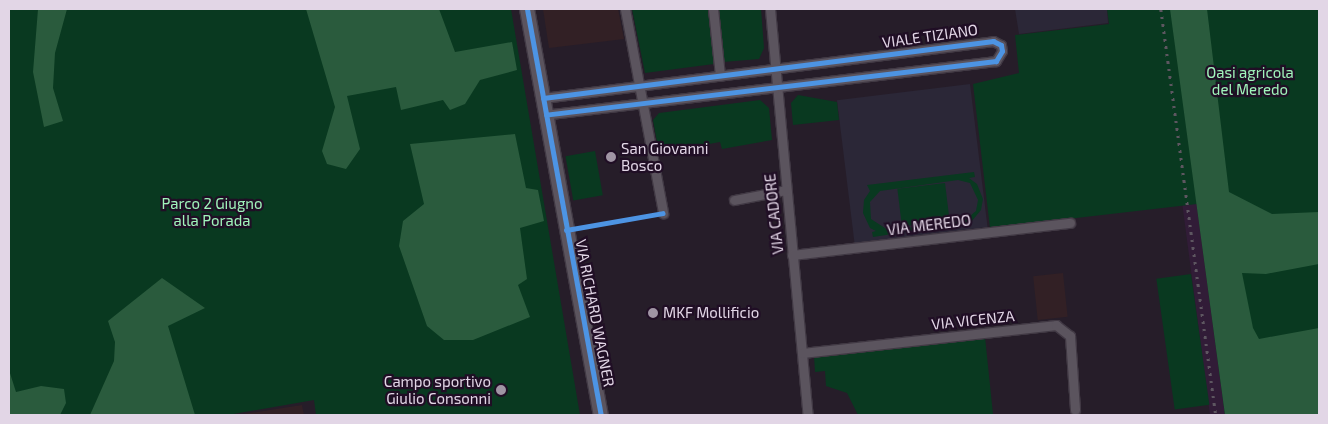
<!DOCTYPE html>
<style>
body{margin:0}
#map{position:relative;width:1328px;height:424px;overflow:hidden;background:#261d29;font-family:"Exo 2",sans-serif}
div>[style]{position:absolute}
.built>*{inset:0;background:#311c37}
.industrial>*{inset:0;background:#322025;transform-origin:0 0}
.education>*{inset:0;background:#2b2737;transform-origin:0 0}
.green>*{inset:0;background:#093920;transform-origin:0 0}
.forest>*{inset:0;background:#2a5b3d}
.roads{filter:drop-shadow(1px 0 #413944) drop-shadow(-1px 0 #413944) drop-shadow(0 1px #413944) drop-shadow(0 -1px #413944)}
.street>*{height:9px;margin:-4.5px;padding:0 4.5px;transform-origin:4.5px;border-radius:4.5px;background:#5b545e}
.secondary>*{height:14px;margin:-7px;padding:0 7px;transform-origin:7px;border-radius:7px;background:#5b545e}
.rail>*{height:2.5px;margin-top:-1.25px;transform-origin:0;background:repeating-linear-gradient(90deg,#5d5660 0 2.5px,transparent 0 7.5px)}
.cycleway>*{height:5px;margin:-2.5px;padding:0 2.5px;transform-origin:2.5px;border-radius:2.5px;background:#4d94e3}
.dots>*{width:14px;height:14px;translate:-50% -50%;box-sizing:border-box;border:2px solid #200e25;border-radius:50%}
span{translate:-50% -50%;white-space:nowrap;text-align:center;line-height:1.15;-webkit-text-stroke:4.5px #200e25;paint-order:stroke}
.street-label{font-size:15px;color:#e2d6e6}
.park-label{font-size:15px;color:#a0f5bb}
.poi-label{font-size:15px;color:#e2d6e6}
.left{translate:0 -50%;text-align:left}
.right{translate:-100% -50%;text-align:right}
.frame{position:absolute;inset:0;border:10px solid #e2d6e6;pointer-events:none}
</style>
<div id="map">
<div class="built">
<i style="clip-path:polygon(1170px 9px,1225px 415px,1210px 415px,1182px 202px)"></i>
</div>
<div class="industrial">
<i style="clip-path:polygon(543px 9px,618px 9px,624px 39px,549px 48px)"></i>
<i style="left:1063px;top:273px;width:44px;height:30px;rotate:84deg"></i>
<i style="clip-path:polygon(302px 405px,304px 415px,235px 415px,237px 415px)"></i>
</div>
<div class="education">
<i style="clip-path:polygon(1015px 9px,1107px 9px,1108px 23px,1019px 34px)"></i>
<i style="left:970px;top:84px;width:144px;height:134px;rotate:83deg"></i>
</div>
<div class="green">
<i style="clip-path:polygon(9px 9px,511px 9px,580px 415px,316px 415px,314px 400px,228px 415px,9px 415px)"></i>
<i style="clip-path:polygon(632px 9px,708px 9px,714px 64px,645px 73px)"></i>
<i style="clip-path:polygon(719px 9px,761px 9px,764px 48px,759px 59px,723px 62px)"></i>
<i style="clip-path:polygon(1107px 9px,1319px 9px,1319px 415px,1225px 415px,1197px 204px,990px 228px,973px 84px,1019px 73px,1015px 35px,1109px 24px)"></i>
<i style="clip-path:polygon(798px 95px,837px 102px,839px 120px,793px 125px,791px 103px)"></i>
<i style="clip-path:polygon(760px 100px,769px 108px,772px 140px,722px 149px,720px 142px,659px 153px,653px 120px,659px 113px)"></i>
<i style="left:595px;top:151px;width:45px;height:30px;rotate:80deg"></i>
<i style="clip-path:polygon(evenodd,974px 172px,975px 177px,969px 178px,977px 184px,983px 199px,981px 210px,971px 222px,873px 237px,872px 232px,876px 231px,870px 228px,863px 213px,864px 200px,870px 191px,867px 185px,974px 172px,958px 180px,970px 183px,978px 200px,976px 211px,964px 221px,888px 230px,871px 219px,870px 202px,880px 191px,958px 180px)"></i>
<i style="left:945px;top:183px;width:38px;height:48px;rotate:83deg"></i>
<i style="left:1191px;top:274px;width:132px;height:35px;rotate:82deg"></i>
<i style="clip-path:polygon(985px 337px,993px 414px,858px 415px,847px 393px,826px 386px,825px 371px,815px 372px,814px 356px)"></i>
</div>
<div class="forest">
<i style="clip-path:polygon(38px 9px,67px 9px,55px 53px,53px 88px,63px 121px,44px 127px,33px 72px)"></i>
<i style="clip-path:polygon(306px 9px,439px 9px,455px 52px,512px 42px,517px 70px,480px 80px,465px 104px,450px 110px,443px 100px,401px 110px,396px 87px,347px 96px,360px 149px,346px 169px,327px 164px,322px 151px,335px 107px)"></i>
<i style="clip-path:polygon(1170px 9px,1207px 9px,1229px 192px,1272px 214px,1319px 212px,1319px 264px,1266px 274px,1242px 273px,1253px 328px,1259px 339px,1319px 328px,1319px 415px,1225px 415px)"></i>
<i style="clip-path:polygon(515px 134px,526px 188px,538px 190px,544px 221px,520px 228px,527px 279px,518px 285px,530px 317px,473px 340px,444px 340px,427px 326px,399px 246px,403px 221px,424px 204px,410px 144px)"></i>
<i style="clip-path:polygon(162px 278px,205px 308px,168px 326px,195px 415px,90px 415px,114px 361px,115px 342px,108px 321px)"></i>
<i style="clip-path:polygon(9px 370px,16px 392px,41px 386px,64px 389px,66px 403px,60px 415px,9px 415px)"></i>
</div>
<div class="roads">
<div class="street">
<i style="left:625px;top:9px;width:208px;rotate:79.4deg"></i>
<i style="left:713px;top:9px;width:67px;rotate:84deg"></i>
<i style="left:770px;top:9px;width:408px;rotate:84.7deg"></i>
<i style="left:543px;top:98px;width:454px;rotate:-7.2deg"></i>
<i style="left:993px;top:41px;width:9px;rotate:27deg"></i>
<i style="left:1001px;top:45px;width:6px;rotate:81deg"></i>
<i style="left:1002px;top:51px;width:12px;rotate:121deg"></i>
<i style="left:996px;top:61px;width:453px;rotate:173.2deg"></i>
<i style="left:734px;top:200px;width:53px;rotate:-10.9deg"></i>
<i style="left:792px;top:255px;width:280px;rotate:-6.6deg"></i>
<i style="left:802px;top:353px;width:256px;rotate:-6.3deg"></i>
<i style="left:1056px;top:325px;width:18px;rotate:38deg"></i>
<i style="left:1070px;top:336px;width:74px;rotate:86.1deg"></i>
</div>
<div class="secondary">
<i style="left:527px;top:9px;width:413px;rotate:79.7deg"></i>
</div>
</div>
<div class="rail">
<i style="left:1161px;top:9px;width:410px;rotate:82.3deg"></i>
</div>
<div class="cycleway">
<i style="left:527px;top:9px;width:413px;rotate:79.7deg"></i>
<i style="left:543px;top:98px;width:454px;rotate:-7.2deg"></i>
<i style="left:993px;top:41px;width:9px;rotate:27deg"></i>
<i style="left:1001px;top:45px;width:6px;rotate:81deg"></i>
<i style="left:1002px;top:51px;width:12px;rotate:121deg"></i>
<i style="left:996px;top:61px;width:453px;rotate:173.2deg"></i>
<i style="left:566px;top:230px;width:98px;rotate:-9.9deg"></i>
</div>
<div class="dots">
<i style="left:611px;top:157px;background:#a095a4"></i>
<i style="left:653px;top:313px;background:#a095a4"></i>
<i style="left:501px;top:390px;background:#a095a4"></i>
</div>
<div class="street-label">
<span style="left:930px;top:36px;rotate:-8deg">VIALE TIZIANO</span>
<span style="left:774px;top:214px;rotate:-96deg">VIA CADORE</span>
<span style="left:929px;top:225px;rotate:-7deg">VIA MEREDO</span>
<span style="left:595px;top:313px;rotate:79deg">VIA RICHARD WAGNER</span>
<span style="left:973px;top:320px;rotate:-6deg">VIA VICENZA</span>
</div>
<div class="park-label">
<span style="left:1250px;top:81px">Oasi agricola<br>del Meredo</span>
<span style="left:212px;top:212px">Parco 2 Giugno<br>alla Porada</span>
</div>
<div class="poi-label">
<span class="left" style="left:621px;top:157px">San Giovanni<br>Bosco</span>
<span class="left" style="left:663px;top:313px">MKF Mollificio</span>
<span class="right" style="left:491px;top:390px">Campo sportivo<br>Giulio Consonni</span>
</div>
<div class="frame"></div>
</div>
